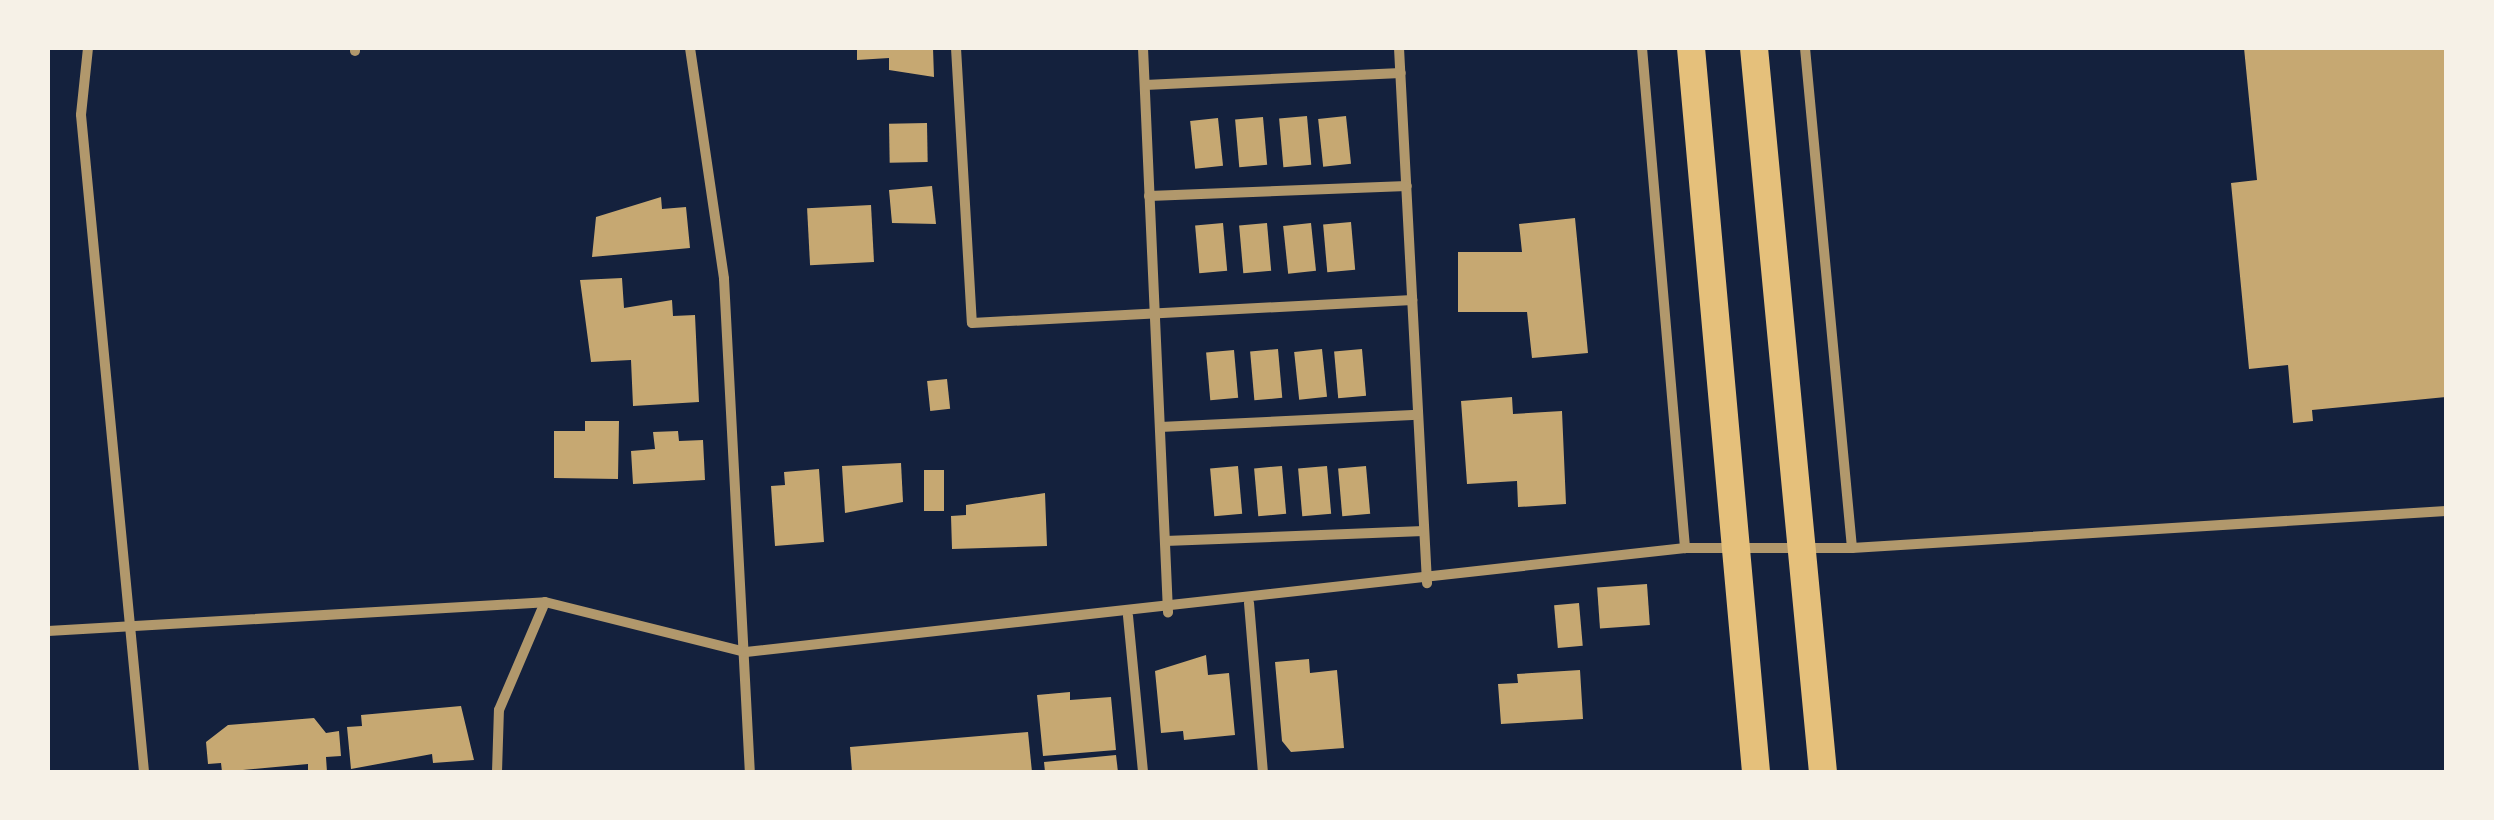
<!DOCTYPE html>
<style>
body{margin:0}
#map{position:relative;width:2494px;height:820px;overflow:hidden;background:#14213d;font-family:"Open Sans",sans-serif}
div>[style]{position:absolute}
.building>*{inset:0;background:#c6a872;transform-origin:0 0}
.minor>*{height:10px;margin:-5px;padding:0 5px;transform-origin:5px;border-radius:5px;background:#b1986c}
.trunk>*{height:28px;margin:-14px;padding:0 14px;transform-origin:14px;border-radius:14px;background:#e5c07b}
span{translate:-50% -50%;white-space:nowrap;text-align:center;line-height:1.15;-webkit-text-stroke:8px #f6f1e7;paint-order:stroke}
.frame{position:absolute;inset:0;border:50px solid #f6f1e7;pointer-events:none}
</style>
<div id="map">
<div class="building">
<i style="clip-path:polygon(857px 48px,933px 48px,934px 77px,889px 70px,889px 58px,857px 60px)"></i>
<i style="clip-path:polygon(2244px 48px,2446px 48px,2446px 397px,2312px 410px,2313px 421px,2293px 423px,2288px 365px,2249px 369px,2231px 183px,2257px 180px)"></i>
<i style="left:1307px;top:116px;width:49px;height:28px;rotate:85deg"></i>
<i style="left:1346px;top:116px;width:48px;height:28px;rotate:84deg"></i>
<i style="left:1263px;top:117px;width:48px;height:28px;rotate:85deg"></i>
<i style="left:1218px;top:118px;width:48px;height:28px;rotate:84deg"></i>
<i style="left:927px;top:123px;width:39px;height:38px;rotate:89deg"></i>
<i style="clip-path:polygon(932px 186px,936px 224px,892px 223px,889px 190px)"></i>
<i style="clip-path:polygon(661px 197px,662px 209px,686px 207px,690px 248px,592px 257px,596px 217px)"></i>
<i style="left:871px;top:205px;width:57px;height:64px;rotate:87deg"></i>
<i style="clip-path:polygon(1575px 218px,1588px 353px,1532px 358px,1527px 312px,1458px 312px,1458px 252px,1522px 252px,1519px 224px)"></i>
<i style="left:1351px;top:222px;width:48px;height:28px;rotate:85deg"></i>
<i style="left:1223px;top:223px;width:48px;height:28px;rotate:85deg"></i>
<i style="left:1267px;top:223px;width:48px;height:28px;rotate:85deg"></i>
<i style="left:1311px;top:223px;width:48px;height:28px;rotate:84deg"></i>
<i style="clip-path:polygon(622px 278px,624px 308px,672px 300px,673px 316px,695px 315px,699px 402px,633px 406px,631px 360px,591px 362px,580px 280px)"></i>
<i style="left:1278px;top:349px;width:49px;height:28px;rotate:85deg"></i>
<i style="left:1322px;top:349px;width:48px;height:28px;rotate:84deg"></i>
<i style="left:1362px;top:349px;width:47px;height:28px;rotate:85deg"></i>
<i style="left:1234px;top:350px;width:48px;height:28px;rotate:85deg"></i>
<i style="left:947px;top:379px;width:30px;height:20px;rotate:84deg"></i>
<i style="clip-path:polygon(1512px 397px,1513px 414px,1562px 411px,1566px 504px,1518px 507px,1517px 481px,1467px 484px,1461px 401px)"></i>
<i style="clip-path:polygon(585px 421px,619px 421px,618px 479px,554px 478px,554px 431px,585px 431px)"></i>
<i style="clip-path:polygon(678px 431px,679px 441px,703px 440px,705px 480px,633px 484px,631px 451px,655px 449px,653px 432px)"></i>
<i style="clip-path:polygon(901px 463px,903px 502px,845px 513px,842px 466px)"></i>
<i style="left:1238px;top:466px;width:48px;height:28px;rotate:85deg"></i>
<i style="left:1282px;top:466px;width:48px;height:28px;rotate:85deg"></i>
<i style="left:1327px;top:466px;width:48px;height:29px;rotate:85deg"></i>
<i style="left:1366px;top:466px;width:48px;height:28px;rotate:85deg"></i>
<i style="clip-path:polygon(819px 469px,824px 542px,775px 546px,771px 486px,785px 485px,784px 472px)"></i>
<i style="left:924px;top:470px;width:20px;height:41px"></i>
<i style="clip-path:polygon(1045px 493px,1047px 546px,952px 549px,951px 516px,966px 515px,966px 505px)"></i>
<i style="left:1647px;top:584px;width:41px;height:50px;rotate:86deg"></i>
<i style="left:1579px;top:603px;width:43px;height:25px;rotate:85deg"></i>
<i style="clip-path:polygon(1206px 655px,1208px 675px,1229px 673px,1235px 735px,1184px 740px,1183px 731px,1161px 733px,1155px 671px)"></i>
<i style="clip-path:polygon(1309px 659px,1310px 673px,1337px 670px,1344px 748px,1291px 752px,1282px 741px,1275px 662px)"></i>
<i style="clip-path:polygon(1580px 670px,1583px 719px,1501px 724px,1498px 684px,1518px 683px,1517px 674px)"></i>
<i style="clip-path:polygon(1070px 692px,1070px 700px,1111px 697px,1116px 750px,1043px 756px,1037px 695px)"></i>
<i style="clip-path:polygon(461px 706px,474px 760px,433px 763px,432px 754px,351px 769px,347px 727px,362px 726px,361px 715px)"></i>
<i style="clip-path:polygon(314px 718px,326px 733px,339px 731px,341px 756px,326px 757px,327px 772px,308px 772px,308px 764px,222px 772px,221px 763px,208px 764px,206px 742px,228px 725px)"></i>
<i style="clip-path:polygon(1028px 732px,1032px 772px,852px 772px,850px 747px)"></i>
<i style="clip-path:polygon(1116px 755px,1118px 772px,1045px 772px,1044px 762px)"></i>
</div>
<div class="minor">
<i style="left:88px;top:48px;width:67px;rotate:96deg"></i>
<i style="left:81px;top:115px;width:660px;rotate:84.52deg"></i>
<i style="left:355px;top:48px;width:3px;rotate:90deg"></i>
<i style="left:690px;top:48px;width:233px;rotate:81.6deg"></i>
<i style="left:724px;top:279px;width:494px;rotate:87deg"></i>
<i style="left:956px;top:48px;width:275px;rotate:86.7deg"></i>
<i style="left:972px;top:323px;width:441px;rotate:-3deg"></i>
<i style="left:1143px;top:48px;width:565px;rotate:87.46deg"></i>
<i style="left:1399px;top:48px;width:536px;rotate:87deg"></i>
<i style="left:1642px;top:48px;width:502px;rotate:85.08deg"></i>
<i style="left:1805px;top:48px;width:502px;rotate:84.63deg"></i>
<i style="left:1145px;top:85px;width:256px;rotate:-2.7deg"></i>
<i style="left:1149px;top:196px;width:258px;rotate:-2.2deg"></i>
<i style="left:1160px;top:427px;width:258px;rotate:-2.7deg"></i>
<i style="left:1165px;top:541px;width:259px;rotate:-2.2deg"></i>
<i style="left:1249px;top:603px;width:170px;rotate:85.3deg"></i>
<i style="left:1128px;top:616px;width:157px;rotate:84.5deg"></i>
<i style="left:48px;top:631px;width:498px;rotate:-3.3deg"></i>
<i style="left:545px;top:602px;width:207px;rotate:14deg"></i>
<i style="left:746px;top:652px;width:945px;rotate:-6.32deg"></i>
<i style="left:1685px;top:548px;width:167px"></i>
<i style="left:1852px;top:548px;width:595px;rotate:-3.56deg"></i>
<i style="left:497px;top:772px;width:62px;rotate:-88.2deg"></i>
<i style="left:499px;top:710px;width:117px;rotate:-66.9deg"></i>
</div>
<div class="trunk">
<i style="left:1691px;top:48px;width:727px;rotate:84.87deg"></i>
<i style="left:1754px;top:48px;width:727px;rotate:84.56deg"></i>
</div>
<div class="frame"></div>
</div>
